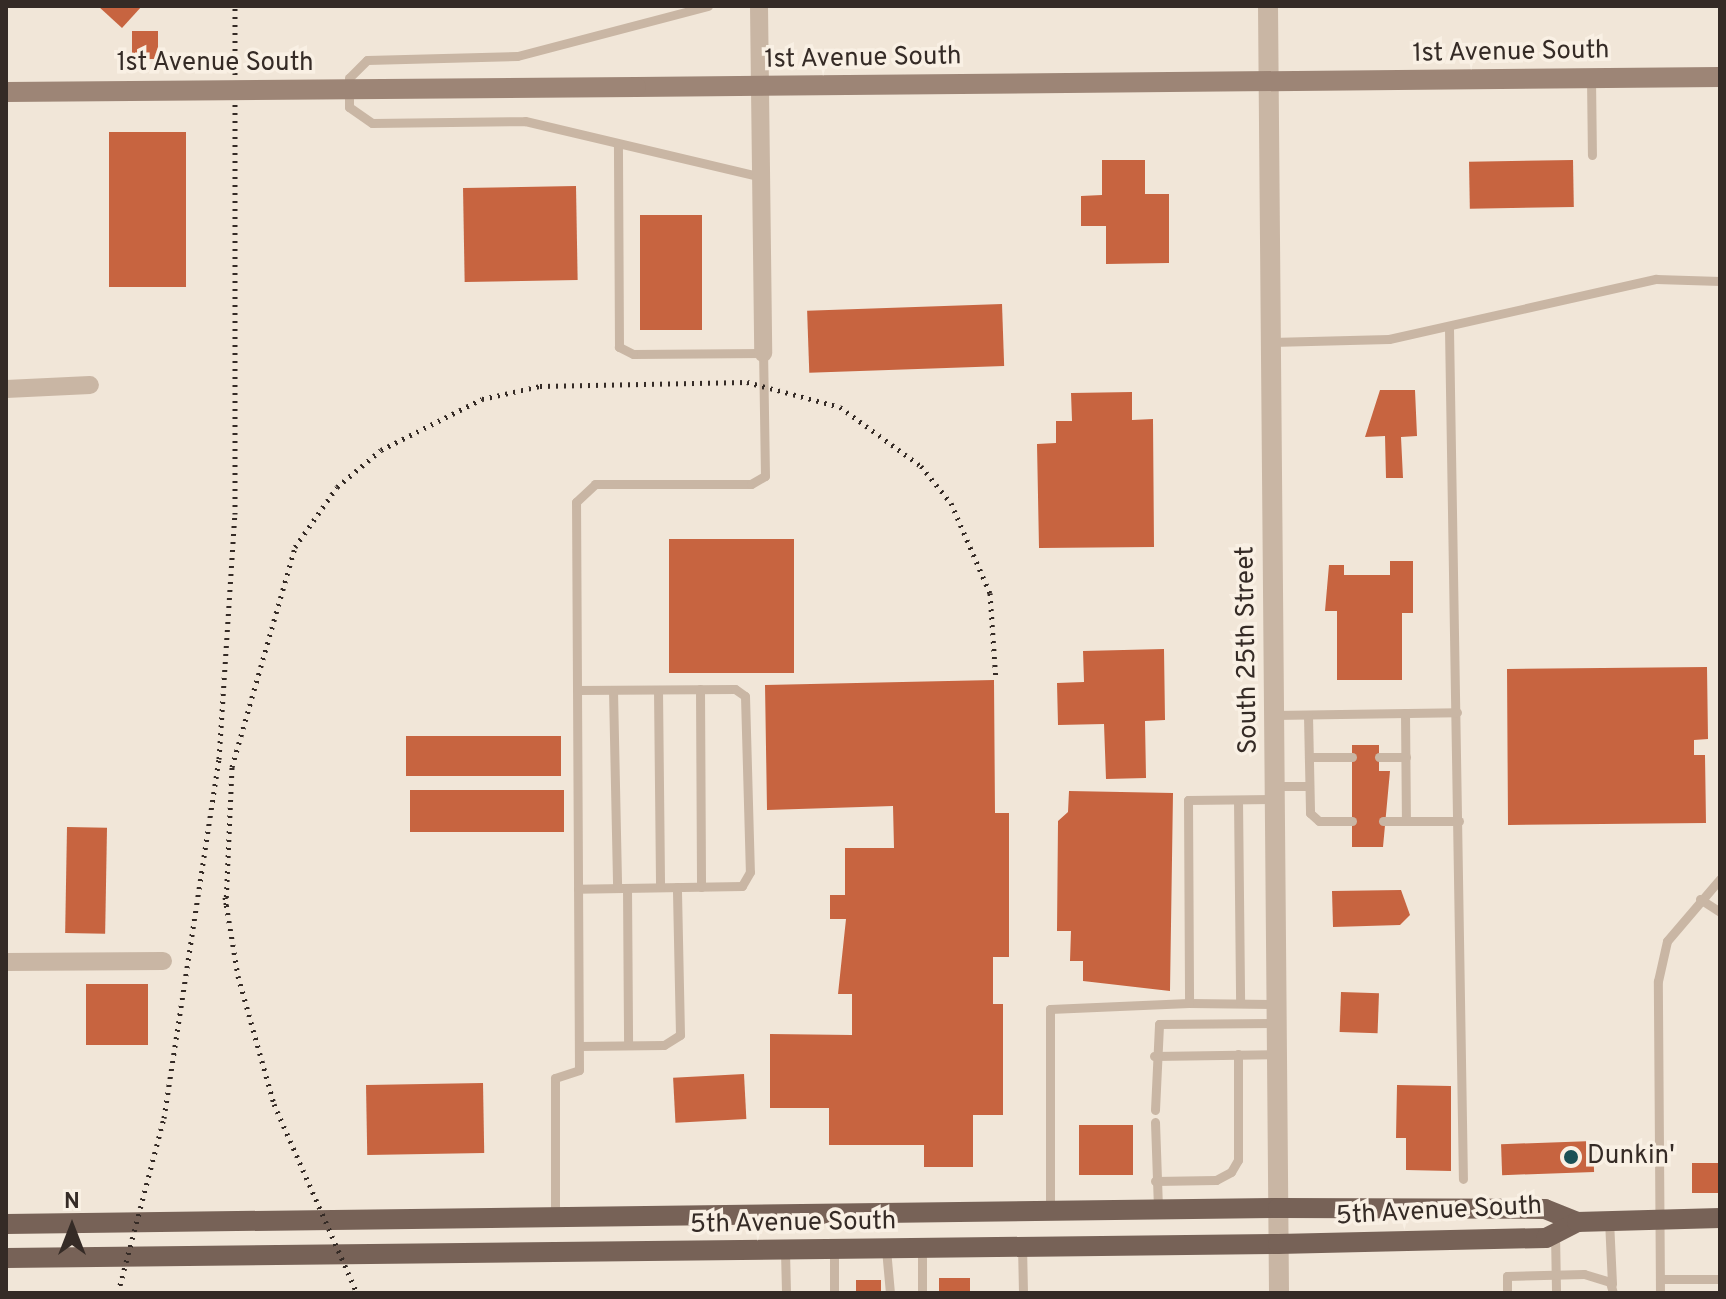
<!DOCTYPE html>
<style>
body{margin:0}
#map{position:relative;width:1726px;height:1299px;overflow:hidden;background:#f1e6d8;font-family:Overpass,sans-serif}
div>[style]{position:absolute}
.building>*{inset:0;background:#c76440;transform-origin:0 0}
.service>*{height:9px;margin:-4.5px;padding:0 4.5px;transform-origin:4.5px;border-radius:4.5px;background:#c9b6a4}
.minor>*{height:18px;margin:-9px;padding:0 9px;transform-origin:9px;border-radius:9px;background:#c9b6a4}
.tertiary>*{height:20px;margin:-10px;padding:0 10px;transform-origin:10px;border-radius:10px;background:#c9b6a4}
.secondary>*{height:20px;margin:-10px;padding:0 10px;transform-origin:10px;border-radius:10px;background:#9d8576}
.primary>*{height:20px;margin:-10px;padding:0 10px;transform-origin:10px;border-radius:10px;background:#776257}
.rail>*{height:5px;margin-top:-2.5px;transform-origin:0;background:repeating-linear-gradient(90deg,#352b26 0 2px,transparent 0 8px)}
.secondary-bridge>*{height:20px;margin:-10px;padding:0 10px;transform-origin:10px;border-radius:10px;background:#9d8576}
.dots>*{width:22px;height:22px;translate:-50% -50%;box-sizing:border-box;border:4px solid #f9f0e4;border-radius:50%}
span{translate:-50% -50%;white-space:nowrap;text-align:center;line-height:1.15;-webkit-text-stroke:7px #f9f0e4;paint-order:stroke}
.street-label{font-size:26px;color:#352b26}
.poi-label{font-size:26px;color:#352b26}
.left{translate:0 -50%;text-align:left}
.frame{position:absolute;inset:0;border:8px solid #352b26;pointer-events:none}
.north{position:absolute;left:32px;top:1187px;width:80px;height:80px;-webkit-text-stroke:6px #f9f0e4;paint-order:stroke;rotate:0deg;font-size:22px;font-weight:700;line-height:32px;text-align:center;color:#352b26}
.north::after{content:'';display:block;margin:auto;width:28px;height:36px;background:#352b26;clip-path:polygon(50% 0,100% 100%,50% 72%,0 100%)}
</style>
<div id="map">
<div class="building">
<i style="clip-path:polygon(98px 6px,142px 6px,122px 28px)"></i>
<i style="left:132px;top:31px;width:26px;height:28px"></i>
<i style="left:109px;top:132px;width:77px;height:155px"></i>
<i style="clip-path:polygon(1102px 160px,1145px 160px,1145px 194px,1169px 194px,1169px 263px,1106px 264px,1106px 226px,1081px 226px,1081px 196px,1102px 195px)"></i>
<i style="left:1573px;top:160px;width:47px;height:104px;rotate:89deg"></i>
<i style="left:576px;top:186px;width:94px;height:113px;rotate:89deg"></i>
<i style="left:640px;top:215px;width:62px;height:115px"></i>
<i style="left:1002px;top:304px;width:62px;height:195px;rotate:88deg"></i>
<i style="clip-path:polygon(1380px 390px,1415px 390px,1417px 436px,1401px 437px,1403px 478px,1386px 478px,1385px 436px,1365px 437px)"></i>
<i style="clip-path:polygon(1132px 392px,1132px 420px,1153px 419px,1154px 547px,1039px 548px,1037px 444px,1056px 443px,1056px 421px,1072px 421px,1071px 393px)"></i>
<i style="left:794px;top:539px;width:134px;height:125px;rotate:90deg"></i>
<i style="clip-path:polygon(1390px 561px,1413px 561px,1413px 613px,1402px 613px,1402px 680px,1337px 680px,1337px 611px,1325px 611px,1329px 565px,1344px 565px,1344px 575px,1390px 575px)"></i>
<i style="clip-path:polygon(1164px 649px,1165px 720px,1145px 721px,1146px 778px,1106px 779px,1104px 724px,1058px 725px,1057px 683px,1084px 682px,1083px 651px)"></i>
<i style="clip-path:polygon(1707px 667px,1708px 739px,1694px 740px,1694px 755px,1705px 755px,1706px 823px,1508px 825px,1507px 669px)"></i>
<i style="clip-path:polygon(994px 680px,995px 813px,1009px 813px,1009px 957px,993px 957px,993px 1004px,1003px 1004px,1003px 1115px,973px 1115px,973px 1167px,924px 1167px,924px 1145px,829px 1145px,829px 1108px,770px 1108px,770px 1034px,852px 1035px,852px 994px,838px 994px,846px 919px,830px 919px,830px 895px,845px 895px,845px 848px,894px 848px,893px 806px,767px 810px,765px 685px)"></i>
<i style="left:561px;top:736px;width:40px;height:155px;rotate:90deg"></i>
<i style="clip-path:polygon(1352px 745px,1379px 745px,1379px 771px,1390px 771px,1383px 847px,1352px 847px)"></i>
<i style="left:410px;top:790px;width:154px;height:42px"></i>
<i style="clip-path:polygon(1069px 791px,1173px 793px,1170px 991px,1083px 981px,1083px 961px,1070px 961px,1071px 931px,1057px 931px,1058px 821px,1068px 812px)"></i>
<i style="left:67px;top:827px;width:40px;height:106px;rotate:1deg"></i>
<i style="clip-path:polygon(1401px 890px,1410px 915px,1400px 925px,1333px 927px,1332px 891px)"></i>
<i style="left:86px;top:984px;width:62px;height:61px"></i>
<i style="left:1341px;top:992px;width:38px;height:40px;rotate:2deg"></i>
<i style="left:744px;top:1074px;width:45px;height:71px;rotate:87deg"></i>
<i style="left:483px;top:1083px;width:70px;height:117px;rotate:89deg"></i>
<i style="clip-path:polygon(1397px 1085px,1451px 1086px,1451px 1171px,1406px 1170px,1406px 1138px,1396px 1138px)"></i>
<i style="left:1079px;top:1125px;width:54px;height:50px"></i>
<i style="left:1593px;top:1141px;width:31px;height:92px;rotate:88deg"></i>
<i style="left:1692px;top:1163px;width:28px;height:30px"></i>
<i style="left:939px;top:1278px;width:31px;height:15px"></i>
<i style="left:881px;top:1280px;width:13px;height:25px;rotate:90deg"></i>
</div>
<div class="service">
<i style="left:708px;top:6px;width:197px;rotate:165.3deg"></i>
<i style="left:517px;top:56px;width:150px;rotate:178.5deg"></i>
<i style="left:367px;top:60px;width:25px;rotate:135deg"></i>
<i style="left:349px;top:78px;width:29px;rotate:90deg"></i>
<i style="left:349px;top:107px;width:28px;rotate:35deg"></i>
<i style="left:372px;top:123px;width:153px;rotate:-0.7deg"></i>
<i style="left:525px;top:121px;width:243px;rotate:13.3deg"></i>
<i style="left:1591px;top:78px;width:77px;rotate:89.3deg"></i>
<i style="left:1449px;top:329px;width:850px;rotate:89.06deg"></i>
<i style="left:1271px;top:342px;width:118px;rotate:-1.5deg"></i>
<i style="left:1389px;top:339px;width:274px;rotate:-12.7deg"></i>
<i style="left:1656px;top:279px;width:64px;rotate:1.8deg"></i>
<i style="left:700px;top:689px;width:198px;rotate:89.7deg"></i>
<i style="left:577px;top:690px;width:158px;rotate:-0.4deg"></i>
<i style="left:735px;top:689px;width:12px;rotate:35deg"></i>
<i style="left:745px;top:696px;width:176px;rotate:88.4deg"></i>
<i style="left:750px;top:872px;width:16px;rotate:120deg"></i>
<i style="left:742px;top:886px;width:164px;rotate:179deg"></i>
<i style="left:613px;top:690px;width:198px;rotate:88.8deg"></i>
<i style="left:658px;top:690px;width:197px;rotate:89.4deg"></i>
<i style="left:1405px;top:713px;width:108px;rotate:89.5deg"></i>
<i style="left:1274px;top:715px;width:183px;rotate:-0.9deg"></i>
<i style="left:1308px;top:715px;width:98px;rotate:88.8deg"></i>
<i style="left:1310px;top:813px;width:12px;rotate:42deg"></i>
<i style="left:1319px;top:821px;width:33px"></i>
<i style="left:1309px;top:757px;width:43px"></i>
<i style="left:1379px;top:757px;width:27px"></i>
<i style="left:1275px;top:786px;width:34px"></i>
<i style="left:1274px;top:799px;width:86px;rotate:179.3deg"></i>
<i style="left:1188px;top:800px;width:203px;rotate:89.7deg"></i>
<i style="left:1189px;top:1003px;width:87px;rotate:0.7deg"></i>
<i style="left:1238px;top:800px;width:203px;rotate:89.4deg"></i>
<i style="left:1383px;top:821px;width:76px"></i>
<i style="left:627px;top:888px;width:157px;rotate:89.6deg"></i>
<i style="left:1700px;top:899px;width:24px;rotate:33deg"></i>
<i style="left:579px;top:1046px;width:85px;rotate:-0.7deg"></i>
<i style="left:664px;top:1045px;width:19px;rotate:-32deg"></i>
<i style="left:680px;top:1035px;width:148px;rotate:-91.2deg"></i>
<i style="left:1154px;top:1056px;width:123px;rotate:-0.9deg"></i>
<i style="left:1155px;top:1110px;width:86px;rotate:-87.3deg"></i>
<i style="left:1159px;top:1024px;width:118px;rotate:-0.5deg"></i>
<i style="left:1155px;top:1122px;width:88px;rotate:88deg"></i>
<i style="left:1155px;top:1181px;width:61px;rotate:-0.9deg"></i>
<i style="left:1216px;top:1180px;width:17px;rotate:-28deg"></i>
<i style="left:1231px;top:1172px;width:14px;rotate:-60deg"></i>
<i style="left:1238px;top:1160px;width:106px;rotate:-90deg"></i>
<i style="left:1050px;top:1211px;width:202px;rotate:-90deg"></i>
<i style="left:1050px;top:1009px;width:139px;rotate:-2.5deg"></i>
<i style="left:555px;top:1216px;width:138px;rotate:-90deg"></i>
<i style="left:555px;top:1078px;width:25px;rotate:-18deg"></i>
<i style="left:579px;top:1070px;width:568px;rotate:-90.3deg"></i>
<i style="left:576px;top:502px;width:26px;rotate:-43deg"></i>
<i style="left:595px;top:484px;width:156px"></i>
<i style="left:751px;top:484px;width:16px;rotate:-30deg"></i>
<i style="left:765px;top:476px;width:123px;rotate:-90.9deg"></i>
<i style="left:763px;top:353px;width:130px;rotate:179.6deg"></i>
<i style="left:633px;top:354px;width:16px;rotate:-153deg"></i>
<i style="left:619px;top:347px;width:203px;rotate:-90.3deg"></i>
<i style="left:1609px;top:1220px;width:64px;rotate:87.3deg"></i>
<i style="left:1555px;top:1233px;width:60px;rotate:89deg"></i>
<i style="left:1022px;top:1245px;width:48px;rotate:88.8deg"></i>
<i style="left:922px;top:1248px;width:45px;rotate:90deg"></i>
<i style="left:886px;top:1249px;width:44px;rotate:84.8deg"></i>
<i style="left:785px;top:1251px;width:42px;rotate:88.6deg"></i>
<i style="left:1660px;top:1279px;width:60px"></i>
<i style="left:834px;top:1293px;width:44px;rotate:-90deg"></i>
<i style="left:1507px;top:1293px;width:17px;rotate:-90deg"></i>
<i style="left:1507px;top:1276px;width:77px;rotate:-1.5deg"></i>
<i style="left:1584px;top:1274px;width:27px;rotate:17deg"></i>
<i style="left:1610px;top:1282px;width:11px;rotate:75deg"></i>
<i style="left:1660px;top:1293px;width:312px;rotate:-90.4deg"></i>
<i style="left:1658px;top:981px;width:41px;rotate:-77.3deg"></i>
<i style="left:1667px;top:941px;width:82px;rotate:-49.5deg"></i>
</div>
<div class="minor">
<i style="left:759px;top:6px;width:347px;rotate:89.3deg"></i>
<i style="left:6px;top:389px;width:84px;rotate:-2.7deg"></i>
<i style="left:6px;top:962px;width:157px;rotate:-0.4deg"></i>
</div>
<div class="tertiary">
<i style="left:1268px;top:6px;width:1287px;rotate:89.51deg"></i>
</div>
<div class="secondary">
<i style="left:636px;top:87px;width:1084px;rotate:-0.53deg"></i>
</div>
<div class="primary">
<i style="left:6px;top:1224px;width:1272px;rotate:-0.72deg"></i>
<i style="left:1278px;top:1208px;width:267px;rotate:0.2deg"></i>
<i style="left:1545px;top:1209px;width:35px;rotate:22deg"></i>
<i style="left:6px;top:1258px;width:1272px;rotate:-0.63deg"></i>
<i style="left:1278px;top:1244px;width:268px;rotate:-1.3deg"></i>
<i style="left:1546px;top:1238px;width:35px;rotate:-27deg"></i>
<i style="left:1577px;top:1222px;width:143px;rotate:-1.6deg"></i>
</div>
<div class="rail">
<i style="left:225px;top:897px;width:80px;rotate:80.7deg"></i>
<i style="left:238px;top:976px;width:133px;rotate:74.3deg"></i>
<i style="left:274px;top:1104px;width:206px;rotate:66.3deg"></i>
<i style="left:226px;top:905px;width:138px;rotate:-87.5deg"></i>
<i style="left:232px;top:767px;width:229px;rotate:-74deg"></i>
<i style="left:295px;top:547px;width:73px;rotate:-55deg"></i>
<i style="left:337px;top:487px;width:57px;rotate:-40.1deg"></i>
<i style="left:381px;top:450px;width:113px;rotate:-26.8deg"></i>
<i style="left:482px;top:399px;width:59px;rotate:-12.6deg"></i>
<i style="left:540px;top:386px;width:207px;rotate:-1.1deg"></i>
<i style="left:747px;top:382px;width:96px;rotate:15deg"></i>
<i style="left:840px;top:407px;width:100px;rotate:36.1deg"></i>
<i style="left:921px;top:466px;width:48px;rotate:51deg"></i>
<i style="left:951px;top:503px;width:98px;rotate:66.6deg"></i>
<i style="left:990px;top:593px;width:87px;rotate:86.1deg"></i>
<i style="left:118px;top:1293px;width:181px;rotate:-75.3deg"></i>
<i style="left:164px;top:1118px;width:363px;rotate:-81.3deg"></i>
<i style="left:219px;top:759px;width:246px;rotate:-86.3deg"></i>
<i style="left:235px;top:514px;width:508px;rotate:-90deg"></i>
</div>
<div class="secondary-bridge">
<i style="left:6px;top:92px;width:630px;rotate:-0.45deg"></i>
</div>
<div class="dots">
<i style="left:1571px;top:1157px;background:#1b5156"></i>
</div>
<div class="street-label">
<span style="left:1511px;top:53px;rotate:-1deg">1st Avenue South</span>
<span style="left:863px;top:59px;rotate:-1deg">1st Avenue South</span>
<span style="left:215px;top:64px">1st Avenue South</span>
<span style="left:1248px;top:650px;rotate:-91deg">South 25th Street</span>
<span style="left:1439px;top:1212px;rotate:-3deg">5th Avenue South</span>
<span style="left:793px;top:1224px;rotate:-1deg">5th Avenue South</span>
</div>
<div class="poi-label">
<span class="left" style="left:1587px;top:1157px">Dunkin'</span>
</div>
<div class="frame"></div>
<div class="north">N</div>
</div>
